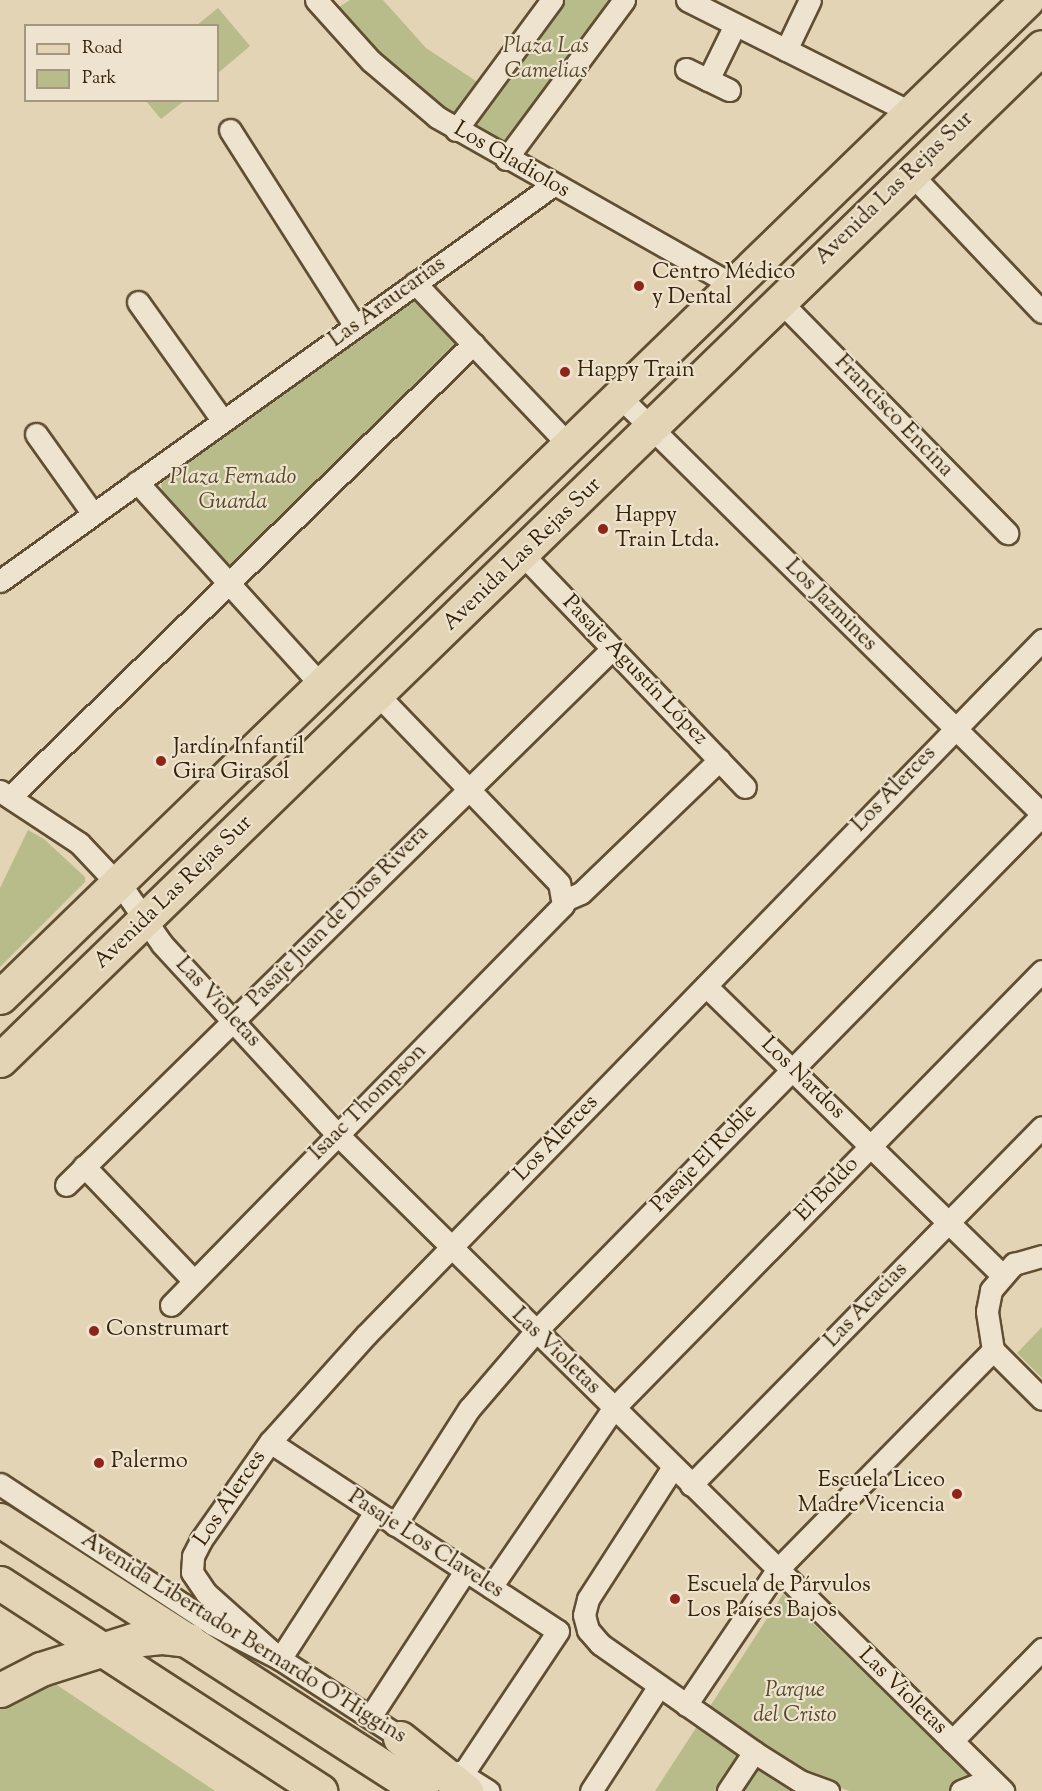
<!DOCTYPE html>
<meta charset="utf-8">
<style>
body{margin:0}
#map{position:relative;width:1042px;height:1791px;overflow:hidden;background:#e3d4b5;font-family:"Sorts Mill Goudy",serif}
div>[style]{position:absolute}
.green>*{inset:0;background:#b8bc8b}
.roads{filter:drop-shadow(2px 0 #614e32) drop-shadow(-2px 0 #614e32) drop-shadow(0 2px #614e32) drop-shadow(0 -2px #614e32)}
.street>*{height:21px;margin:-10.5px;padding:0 10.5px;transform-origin:10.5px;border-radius:10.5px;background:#ede3cf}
.primary>*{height:33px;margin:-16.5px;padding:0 16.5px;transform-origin:16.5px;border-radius:16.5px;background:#e3d4b5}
.dots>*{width:16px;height:16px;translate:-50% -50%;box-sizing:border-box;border:3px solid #ede3cf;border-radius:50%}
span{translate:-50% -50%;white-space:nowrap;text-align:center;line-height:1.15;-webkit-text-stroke:4.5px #ede3cf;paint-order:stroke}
.park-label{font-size:22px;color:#564828;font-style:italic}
.street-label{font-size:22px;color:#362207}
.poi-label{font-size:22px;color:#362207}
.left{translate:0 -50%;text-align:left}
.right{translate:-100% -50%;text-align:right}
.legend{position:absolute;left:24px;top:24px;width:195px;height:78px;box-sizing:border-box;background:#ede3cf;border:2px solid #a4967f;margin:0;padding:8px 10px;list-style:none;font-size:18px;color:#362207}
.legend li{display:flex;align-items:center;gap:12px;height:30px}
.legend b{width:30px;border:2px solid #a4967f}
</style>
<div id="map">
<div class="green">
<i style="clip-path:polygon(350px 0,383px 0,426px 48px,479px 83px,458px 115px,408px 82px,359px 37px,336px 9px)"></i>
<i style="clip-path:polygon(558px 0,619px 0,506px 146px,471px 125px)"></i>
<i style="clip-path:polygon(218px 8px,250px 46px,218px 73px,218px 26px,197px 25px)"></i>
<i style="clip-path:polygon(146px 101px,184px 101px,161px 119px)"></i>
<i style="clip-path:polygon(415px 299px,464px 347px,228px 570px,162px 493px,161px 478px)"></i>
<i style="clip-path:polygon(28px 830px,44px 839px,85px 877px,85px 882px,0 967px,0 888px)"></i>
<i style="clip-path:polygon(1042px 1327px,1042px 1378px,1017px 1353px)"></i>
<i style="clip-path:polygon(783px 1594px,985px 1791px,849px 1791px,802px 1773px,790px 1791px,655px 1791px)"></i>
<i style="clip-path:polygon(46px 1681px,54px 1683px,215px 1791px,0 1791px,0 1705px)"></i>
</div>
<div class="roads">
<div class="street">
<i style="left:316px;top:0;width:82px;rotate:48deg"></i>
<i style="left:371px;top:61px;width:87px;rotate:40.3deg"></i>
<i style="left:437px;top:117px;width:342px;rotate:29.6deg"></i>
<i style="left:687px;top:0;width:252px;rotate:26.7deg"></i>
<i style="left:786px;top:50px;width:55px;rotate:-64.4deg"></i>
<i style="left:686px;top:69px;width:48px;rotate:26deg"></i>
<i style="left:708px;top:80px;width:61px;rotate:-63.9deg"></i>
<i style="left:230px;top:130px;width:232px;rotate:57.5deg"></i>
<i style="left:456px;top:130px;width:162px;rotate:-53.6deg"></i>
<i style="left:506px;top:159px;width:198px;rotate:-53.4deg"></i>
<i style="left:911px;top:174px;width:190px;rotate:46.5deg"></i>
<i style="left:415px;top:283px;width:224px;rotate:46.5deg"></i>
<i style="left:780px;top:301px;width:325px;rotate:45.6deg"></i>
<i style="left:138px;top:302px;width:146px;rotate:54.5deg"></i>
<i style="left:619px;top:396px;width:595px;rotate:44.66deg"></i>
<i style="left:36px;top:434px;width:98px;rotate:54.5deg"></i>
<i style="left:137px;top:482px;width:277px;rotate:47.8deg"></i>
<i style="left:523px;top:555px;width:321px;rotate:46.3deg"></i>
<i style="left:0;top:581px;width:680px;rotate:-35.61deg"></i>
<i style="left:0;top:791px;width:95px;rotate:33.4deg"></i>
<i style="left:79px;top:843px;width:70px;rotate:46.7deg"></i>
<i style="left:127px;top:894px;width:61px;rotate:55deg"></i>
<i style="left:162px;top:944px;width:258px;rotate:47.4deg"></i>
<i style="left:337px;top:1134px;width:936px;rotate:44.61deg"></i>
<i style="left:10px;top:797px;width:648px;rotate:-44.37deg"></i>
<i style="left:565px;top:900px;width:17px;rotate:-24deg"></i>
<i style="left:581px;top:893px;width:192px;rotate:-43.9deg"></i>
<i style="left:706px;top:986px;width:412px;rotate:44.3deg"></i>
<i style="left:84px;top:1166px;width:159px;rotate:46.3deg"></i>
<i style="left:66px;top:1185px;width:765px;rotate:-44.47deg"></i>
<i style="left:171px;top:1305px;width:560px;rotate:-45.58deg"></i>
<i style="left:563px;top:905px;width:22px;rotate:-100deg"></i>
<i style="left:559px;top:883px;width:261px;rotate:-133.9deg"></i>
<i style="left:993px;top:1350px;width:39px;rotate:-99deg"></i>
<i style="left:987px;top:1311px;width:21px;rotate:-79deg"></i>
<i style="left:991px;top:1290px;width:35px;rotate:-49deg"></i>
<i style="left:1014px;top:1264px;width:29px;rotate:-16deg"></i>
<i style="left:993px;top:1350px;width:69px;rotate:45deg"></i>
<i style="left:270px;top:1442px;width:344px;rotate:33.3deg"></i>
<i style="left:673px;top:1467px;width:157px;rotate:122.8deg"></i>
<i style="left:588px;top:1599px;width:16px;rotate:104deg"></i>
<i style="left:584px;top:1615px;width:16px;rotate:75deg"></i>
<i style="left:588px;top:1630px;width:18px;rotate:49deg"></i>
<i style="left:600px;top:1644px;width:188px;rotate:35deg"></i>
<i style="left:754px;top:1752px;width:54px;rotate:32.2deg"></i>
<i style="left:800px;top:1781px;width:30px;rotate:20deg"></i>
<i style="left:0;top:1484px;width:254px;rotate:33.4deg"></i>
<i style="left:212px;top:1624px;width:76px;rotate:27.2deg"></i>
<i style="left:280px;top:1659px;width:156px;rotate:33deg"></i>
<i style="left:691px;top:1485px;width:501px;rotate:-45.57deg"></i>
<i style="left:395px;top:1525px;width:138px;rotate:-57.5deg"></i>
<i style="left:469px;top:1409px;width:101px;rotate:-49.4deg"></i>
<i style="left:535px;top:1332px;width:724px;rotate:-45.56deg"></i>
<i style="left:491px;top:1587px;width:216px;rotate:-55.6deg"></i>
<i style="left:613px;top:1409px;width:613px;rotate:-45.59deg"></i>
<i style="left:280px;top:1659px;width:99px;rotate:-138.3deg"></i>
<i style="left:206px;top:1593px;width:25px;rotate:-124deg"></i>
<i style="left:192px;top:1572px;width:16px;rotate:-86deg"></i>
<i style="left:193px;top:1556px;width:18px;rotate:-63deg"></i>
<i style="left:201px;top:1540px;width:120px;rotate:-54.9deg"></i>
<i style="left:270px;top:1442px;width:144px;rotate:-48.1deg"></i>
<i style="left:366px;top:1335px;width:970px;rotate:-45.79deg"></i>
<i style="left:280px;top:1659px;width:175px;rotate:-57.1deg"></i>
<i style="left:686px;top:1705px;width:163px;rotate:-56deg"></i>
<i style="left:777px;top:1570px;width:308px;rotate:-45.5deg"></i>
<i style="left:370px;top:1717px;width:174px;rotate:-56.9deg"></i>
<i style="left:952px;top:1741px;width:129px;rotate:-45.6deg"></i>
<i style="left:458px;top:1772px;width:36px;rotate:32deg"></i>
<i style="left:462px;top:1775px;width:173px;rotate:-56.3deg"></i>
<i style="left:591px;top:1791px;width:125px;rotate:-57.1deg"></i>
<i style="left:728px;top:1791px;width:47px;rotate:-56.3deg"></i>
<i style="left:961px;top:1791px;width:31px;rotate:-22deg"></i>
</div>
<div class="primary">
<i style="left:0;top:997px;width:1431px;rotate:-44.15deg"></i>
<i style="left:0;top:1060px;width:1453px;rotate:-44.19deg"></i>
<i style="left:0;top:1520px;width:501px;rotate:32.77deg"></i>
<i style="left:0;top:1583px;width:382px;rotate:33deg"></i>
<i style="left:0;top:1690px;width:46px;rotate:-27.1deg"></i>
<i style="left:41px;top:1669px;width:96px;rotate:-17.5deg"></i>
<i style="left:133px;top:1640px;width:30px;rotate:-6deg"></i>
<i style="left:163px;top:1637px;width:26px;rotate:7deg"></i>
<i style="left:400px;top:1738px;width:85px;rotate:38.8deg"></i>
</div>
</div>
<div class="dots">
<i style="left:639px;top:286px;background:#8f2418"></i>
<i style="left:565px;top:372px;background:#8f2418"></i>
<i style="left:603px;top:529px;background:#8f2418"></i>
<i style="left:161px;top:761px;background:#8f2418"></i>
<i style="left:94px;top:1331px;background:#8f2418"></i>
<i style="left:99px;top:1463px;background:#8f2418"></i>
<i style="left:957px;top:1494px;background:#8f2418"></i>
<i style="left:675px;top:1599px;background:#8f2418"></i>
</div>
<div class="park-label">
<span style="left:546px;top:60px">Plaza Las<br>Camelias</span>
<span style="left:233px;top:491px">Plaza Fernado<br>Guarda</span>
<span style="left:795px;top:1704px">Parque<br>del Cristo</span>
</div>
<div class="street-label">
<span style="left:511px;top:161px;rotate:30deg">Los Gladiolos</span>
<span style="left:895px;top:189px;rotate:-44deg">Avenida Las Rejas Sur</span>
<span style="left:388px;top:303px;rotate:-36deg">Las Araucarias</span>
<span style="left:893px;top:417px;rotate:46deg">Francisco Encina</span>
<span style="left:523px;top:555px;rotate:-44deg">Avenida Las Rejas Sur</span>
<span style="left:830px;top:606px;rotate:45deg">Los Jazmines</span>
<span style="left:634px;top:671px;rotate:46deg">Pasaje Agustín López</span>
<span style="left:895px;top:790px;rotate:-46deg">Los Alerces</span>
<span style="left:174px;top:893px;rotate:-44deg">Avenida Las Rejas Sur</span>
<span style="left:339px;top:917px;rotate:-45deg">Pasaje Juan de Dios Rivera</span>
<span style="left:217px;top:1003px;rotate:47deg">Las Violetas</span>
<span style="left:802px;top:1079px;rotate:44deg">Los Nardos</span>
<span style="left:369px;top:1103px;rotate:-45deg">Isaac Thompson</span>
<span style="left:557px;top:1139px;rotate:-46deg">Los Alerces</span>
<span style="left:705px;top:1159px;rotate:-46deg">Pasaje El Roble</span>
<span style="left:828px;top:1190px;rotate:-46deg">El Boldo</span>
<span style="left:867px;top:1306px;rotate:-46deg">Las Acacias</span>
<span style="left:555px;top:1352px;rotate:44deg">Las Violetas</span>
<span style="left:231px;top:1499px;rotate:-56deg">Los Alerces</span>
<span style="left:425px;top:1545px;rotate:33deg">Pasaje Los Claveles</span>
<span style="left:243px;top:1639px;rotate:32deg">Avenida Libertador Bernardo O'Higgins</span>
<span style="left:902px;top:1692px;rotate:44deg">Las Violetas</span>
</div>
<div class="poi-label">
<span class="left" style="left:652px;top:286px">Centro Médico<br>y Dental</span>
<span class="left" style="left:577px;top:372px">Happy Train</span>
<span class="left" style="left:615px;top:529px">Happy<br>Train Ltda.</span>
<span class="left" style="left:173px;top:761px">Jardín Infantil<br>Gira Girasol</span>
<span class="left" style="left:106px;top:1331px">Construmart</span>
<span class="left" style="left:111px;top:1463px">Palermo</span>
<span class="right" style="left:945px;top:1494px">Escuela Liceo<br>Madre Vicencia</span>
<span class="left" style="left:687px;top:1599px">Escuela de Párvulos<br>Los Países Bajos</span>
</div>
<ul class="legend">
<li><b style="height:8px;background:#e3d4b5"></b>Road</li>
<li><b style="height:16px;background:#b8bc8b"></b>Park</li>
</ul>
</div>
